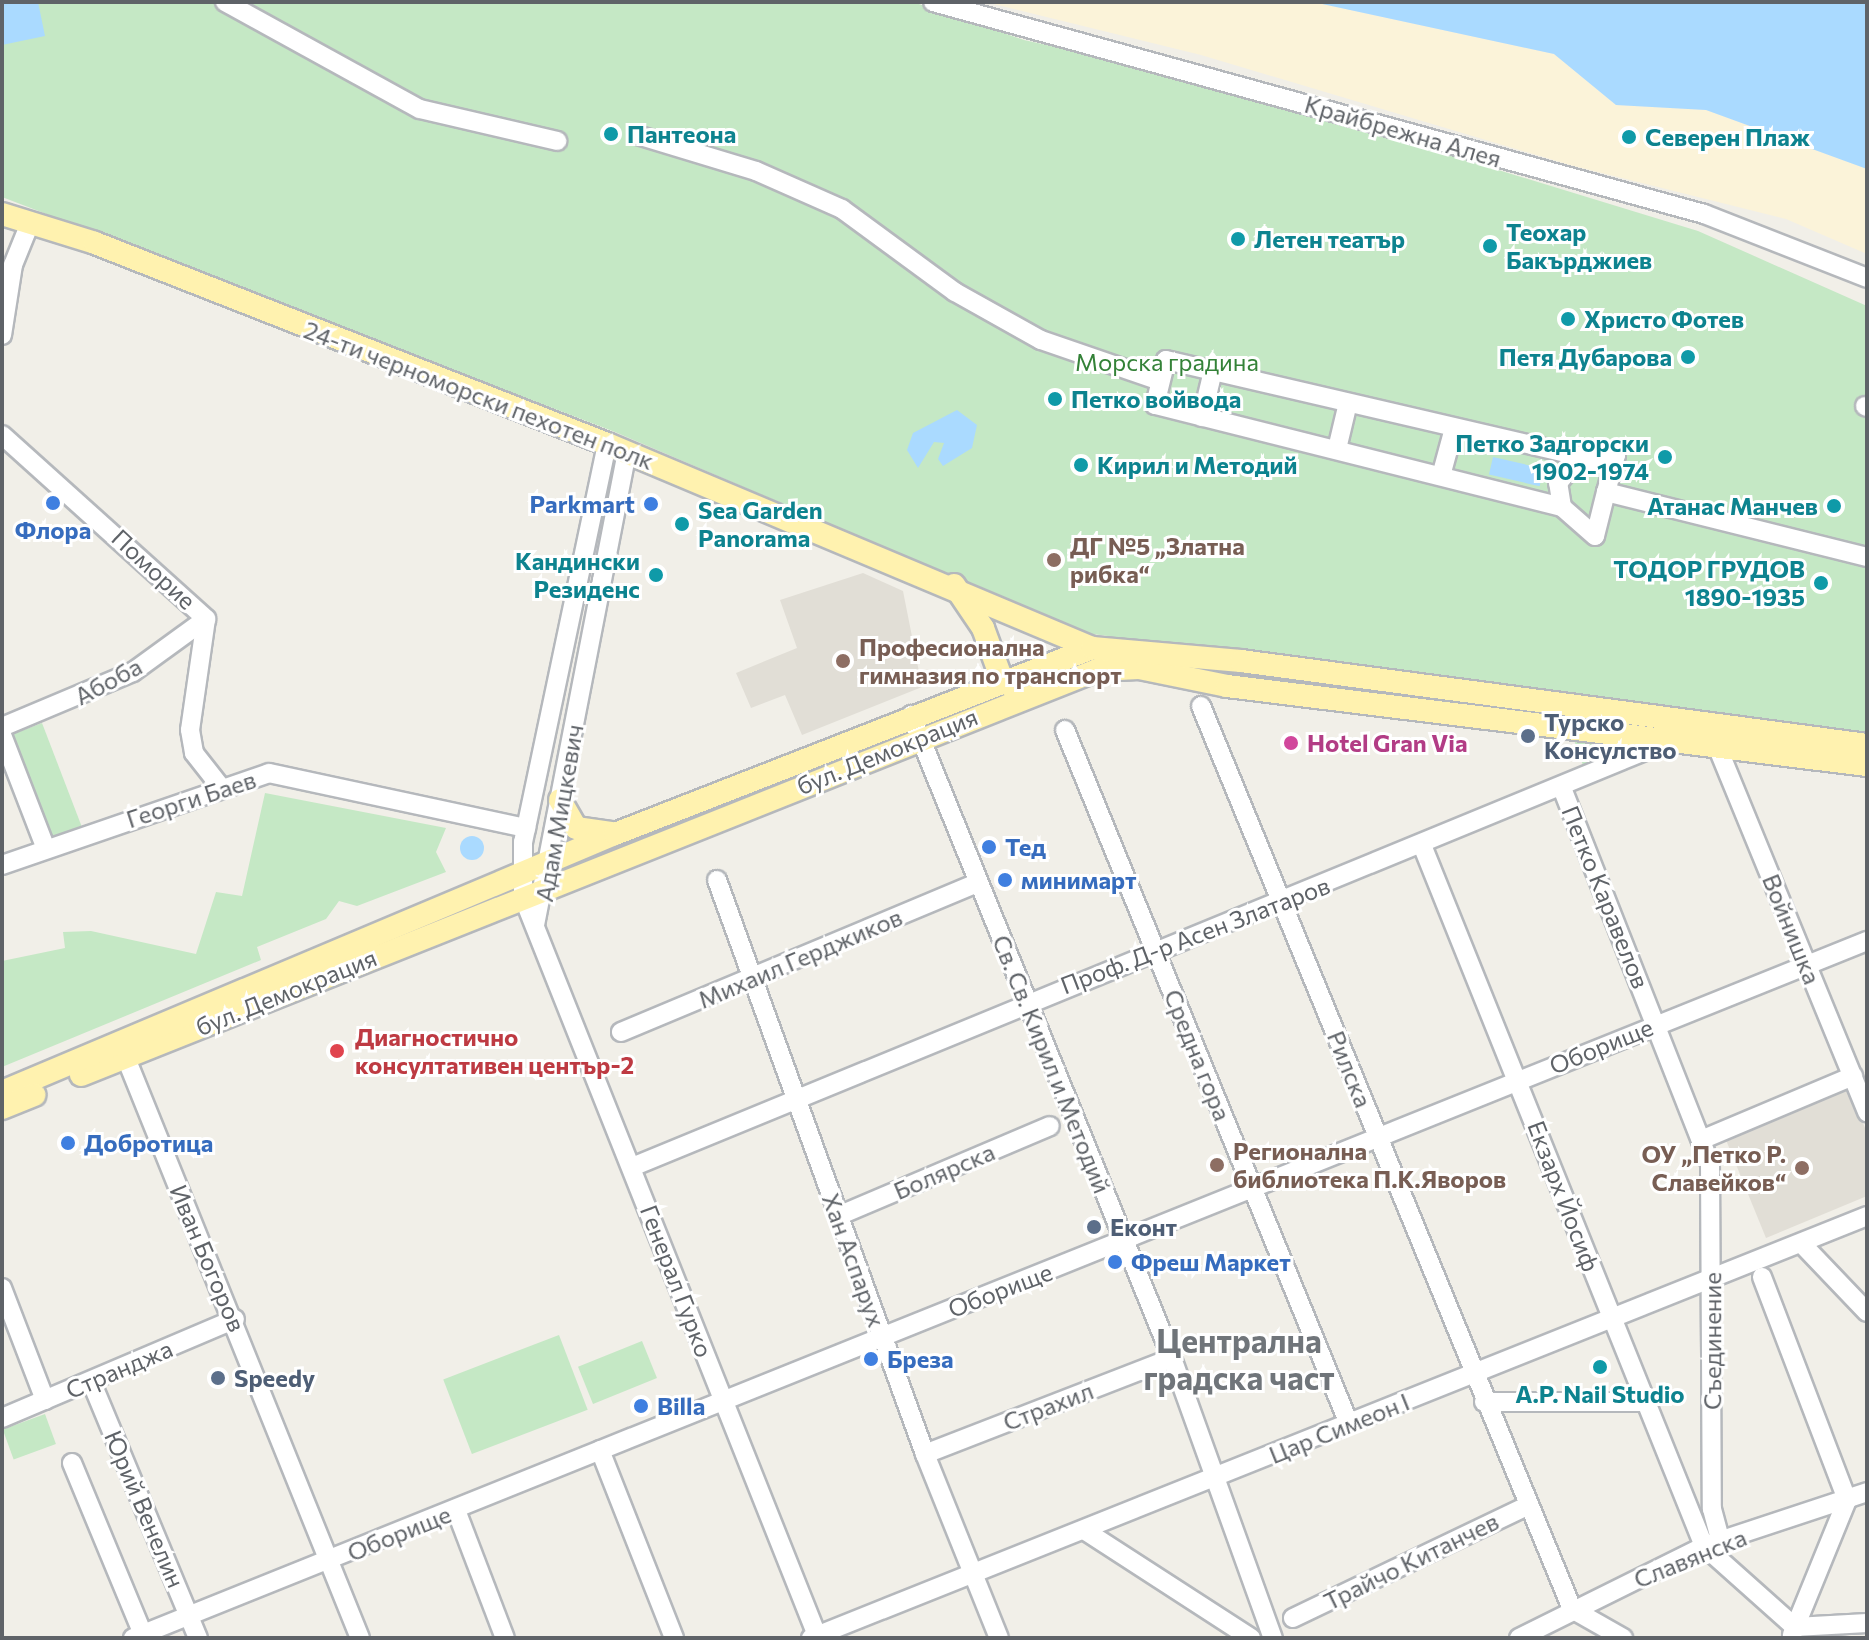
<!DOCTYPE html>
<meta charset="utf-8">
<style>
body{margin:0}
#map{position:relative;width:1869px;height:1640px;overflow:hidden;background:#f1efe8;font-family:Commissioner,sans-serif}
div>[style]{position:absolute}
.education>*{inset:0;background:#e1ded6}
.green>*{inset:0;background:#c5e8c5;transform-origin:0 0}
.sand>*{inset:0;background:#fbf3d9}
.water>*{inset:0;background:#aadaff;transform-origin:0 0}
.round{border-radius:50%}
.roads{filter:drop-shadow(2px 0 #b5b8bc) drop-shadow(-2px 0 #b5b8bc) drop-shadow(0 2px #b5b8bc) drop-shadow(0 -2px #b5b8bc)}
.minor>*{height:18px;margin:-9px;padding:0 9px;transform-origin:9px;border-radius:9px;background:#fff}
.major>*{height:22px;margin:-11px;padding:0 11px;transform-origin:11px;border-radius:11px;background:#fff2af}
.dots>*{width:22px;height:22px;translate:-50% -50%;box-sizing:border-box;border:4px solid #fff;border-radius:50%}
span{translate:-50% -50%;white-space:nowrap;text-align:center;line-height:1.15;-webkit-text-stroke:6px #fff;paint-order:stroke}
.street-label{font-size:24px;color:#5f6368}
.culture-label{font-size:24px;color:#0d838f;font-weight:700}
.left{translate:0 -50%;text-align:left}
.right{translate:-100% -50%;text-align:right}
.park-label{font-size:24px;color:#348238}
.shop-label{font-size:24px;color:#366cbe;font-weight:700}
.education-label{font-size:24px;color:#785e54;font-weight:700}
.service-label{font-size:24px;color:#4e5e75;font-weight:700}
.hotel-label{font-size:24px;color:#b23c85;font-weight:700}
.health-label{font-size:24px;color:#be3a42;font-weight:700}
.district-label{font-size:32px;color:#70757a;font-weight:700}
.frame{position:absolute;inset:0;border:4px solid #5f6368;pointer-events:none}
</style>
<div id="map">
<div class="education">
<i style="clip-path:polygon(863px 573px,903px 591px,922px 687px,802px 735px,785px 695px,751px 708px,736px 673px,797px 648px,780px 600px)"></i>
<i style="clip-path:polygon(1849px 1088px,1867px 1133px,1867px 1196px,1766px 1238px,1726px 1140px)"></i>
</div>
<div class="green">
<i style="clip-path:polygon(2px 2px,913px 2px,1024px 40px,1201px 79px,1698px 231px,1867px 306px,1867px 738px,1085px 633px,615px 432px,2px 197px)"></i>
<i style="left:42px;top:723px;width:110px;height:35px;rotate:69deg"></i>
<i style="clip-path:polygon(1574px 740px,1628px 750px,1585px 771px)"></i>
<i style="clip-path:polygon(265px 793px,446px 828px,436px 852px,446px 872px,357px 906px,339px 901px,326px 919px,257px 947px,261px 960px,2px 1067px,2px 961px,65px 948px,63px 932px,91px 931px,196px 954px,216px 892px,242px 896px)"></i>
<i style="left:559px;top:1335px;width:80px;height:124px;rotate:69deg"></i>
<i style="left:642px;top:1341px;width:40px;height:69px;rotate:68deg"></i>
<i style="left:45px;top:1414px;width:32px;height:45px;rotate:70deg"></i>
</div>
<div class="sand">
<i style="clip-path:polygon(985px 2px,1313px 2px,1554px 54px,1616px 105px,1706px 110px,1867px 169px,1867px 254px,1786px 219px,1570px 165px,1201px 55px)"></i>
</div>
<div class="water">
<i style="clip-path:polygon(2px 2px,38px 2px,45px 36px,2px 45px)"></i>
<i style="clip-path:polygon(1313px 2px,1867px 2px,1867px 169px,1706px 110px,1616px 105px,1554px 54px)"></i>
<i style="clip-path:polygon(957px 410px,977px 425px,972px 448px,943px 466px,938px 459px,944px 443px,934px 442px,918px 468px,907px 450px,913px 433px)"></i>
<i style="left:1493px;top:457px;width:52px;height:18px;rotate:13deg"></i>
<i class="round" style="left:460px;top:836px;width:24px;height:24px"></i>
</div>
<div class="roads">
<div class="minor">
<i style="left:225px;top:2px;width:222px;rotate:28.8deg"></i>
<i style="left:420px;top:109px;width:141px;rotate:13.1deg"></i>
<i style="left:933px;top:2px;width:800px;rotate:15.37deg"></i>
<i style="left:1704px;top:214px;width:175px;rotate:21.4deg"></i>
<i style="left:637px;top:135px;width:124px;rotate:16.8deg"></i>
<i style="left:756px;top:171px;width:94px;rotate:23.8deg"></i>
<i style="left:842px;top:209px;width:140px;rotate:36.3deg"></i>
<i style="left:955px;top:292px;width:98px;rotate:29.2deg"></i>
<i style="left:1041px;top:340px;width:126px;rotate:19deg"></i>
<i style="left:2px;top:335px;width:71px;rotate:-81.1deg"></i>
<i style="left:13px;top:265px;width:45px;rotate:-68deg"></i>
<i style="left:1865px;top:406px;width:2px;rotate:27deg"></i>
<i style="left:1202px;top:417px;width:47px;rotate:-76.6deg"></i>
<i style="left:2px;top:435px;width:275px;rotate:42deg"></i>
<i style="left:607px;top:444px;width:407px;rotate:101.9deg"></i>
<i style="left:523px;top:842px;width:55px;rotate:90deg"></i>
<i style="left:523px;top:897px;width:798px;rotate:68.29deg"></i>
<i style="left:1337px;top:449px;width:47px;rotate:-76.6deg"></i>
<i style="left:1616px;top:455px;width:38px;rotate:105deg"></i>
<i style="left:1606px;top:492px;width:45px;rotate:104deg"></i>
<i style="left:1595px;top:536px;width:44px;rotate:-138.7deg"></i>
<i style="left:1562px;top:507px;width:24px;rotate:-99deg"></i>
<i style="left:1558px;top:483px;width:25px;rotate:-50deg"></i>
<i style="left:1574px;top:464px;width:43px;rotate:-12.1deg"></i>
<i style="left:1441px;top:476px;width:50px;rotate:-74.8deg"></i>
<i style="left:1606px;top:492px;width:269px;rotate:14deg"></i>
<i style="left:1562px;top:507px;width:420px;rotate:-165.9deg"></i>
<i style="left:1155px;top:405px;width:46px;rotate:-76.3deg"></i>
<i style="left:1166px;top:360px;width:435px;rotate:13.1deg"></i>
<i style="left:206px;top:619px;width:112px;rotate:98.2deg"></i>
<i style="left:190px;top:730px;width:23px;rotate:80deg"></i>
<i style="left:194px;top:753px;width:42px;rotate:51.8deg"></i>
<i style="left:1201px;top:706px;width:976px;rotate:67.66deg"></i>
<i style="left:911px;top:715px;width:694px;rotate:67.91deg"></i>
<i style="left:1172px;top:1358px;width:298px;rotate:70.2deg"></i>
<i style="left:2px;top:727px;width:142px;rotate:-22.8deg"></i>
<i style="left:133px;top:672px;width:90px;rotate:-36deg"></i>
<i style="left:1065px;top:730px;width:750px;rotate:67.74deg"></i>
<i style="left:2px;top:735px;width:122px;rotate:68.9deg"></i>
<i style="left:1717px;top:746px;width:396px;rotate:67.7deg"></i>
<i style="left:1562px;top:788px;width:403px;rotate:68.5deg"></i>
<i style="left:1710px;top:1163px;width:346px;rotate:89.7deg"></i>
<i style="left:1712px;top:1509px;width:34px;rotate:75deg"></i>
<i style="left:1422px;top:845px;width:756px;rotate:68.09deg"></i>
<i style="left:1704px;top:1546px;width:122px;rotate:41.7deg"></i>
<i style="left:1795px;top:1627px;width:72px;rotate:-3.2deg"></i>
<i style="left:2px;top:865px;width:282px;rotate:-19deg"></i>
<i style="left:269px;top:773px;width:263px;rotate:12.1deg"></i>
<i style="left:717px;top:880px;width:611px;rotate:70.08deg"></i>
<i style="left:925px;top:1454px;width:198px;rotate:68.1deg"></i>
<i style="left:535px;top:925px;width:482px;rotate:-79deg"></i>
<i style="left:621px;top:1032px;width:387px;rotate:-22.7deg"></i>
<i style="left:126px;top:1058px;width:625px;rotate:68.03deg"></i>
<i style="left:1701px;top:1140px;width:165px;rotate:-22.8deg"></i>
<i style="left:632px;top:1167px;width:1121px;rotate:-22.33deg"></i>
<i style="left:838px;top:1216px;width:230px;rotate:-23deg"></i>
<i style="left:1802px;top:1244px;width:94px;rotate:46.3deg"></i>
<i style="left:1762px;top:1277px;width:239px;rotate:69.1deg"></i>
<i style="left:1847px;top:1500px;width:146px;rotate:112.2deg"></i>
<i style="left:2px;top:1288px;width:120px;rotate:69deg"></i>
<i style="left:91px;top:1381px;width:278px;rotate:67.4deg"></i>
<i style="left:1484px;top:1402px;width:160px"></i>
<i style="left:2px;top:1418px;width:253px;rotate:-23deg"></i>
<i style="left:600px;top:1450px;width:202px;rotate:68.5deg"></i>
<i style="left:925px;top:1454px;width:265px;rotate:-21.2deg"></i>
<i style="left:72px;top:1463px;width:185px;rotate:67.5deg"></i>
<i style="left:456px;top:1510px;width:137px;rotate:69.1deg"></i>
<i style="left:1084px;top:1530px;width:199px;rotate:32.9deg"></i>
<i style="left:1572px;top:1609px;width:59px;rotate:29.6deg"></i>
<i style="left:1293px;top:1618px;width:262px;rotate:-25.6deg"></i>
<i style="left:133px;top:1638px;width:1869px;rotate:-21.9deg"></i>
<i style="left:811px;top:1638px;width:1137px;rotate:-21.78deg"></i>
<i style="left:1519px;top:1638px;width:207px;rotate:-26.4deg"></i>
<i style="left:1704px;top:1546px;width:172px;rotate:-18.3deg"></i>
</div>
<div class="major">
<i style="left:2px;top:214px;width:97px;rotate:17.3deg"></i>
<i style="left:95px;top:243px;width:550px;rotate:21.43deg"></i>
<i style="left:607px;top:444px;width:526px;rotate:22.81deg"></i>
<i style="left:954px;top:585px;width:52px;rotate:56deg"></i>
<i style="left:983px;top:628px;width:55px;rotate:69.9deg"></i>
<i style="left:1002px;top:680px;width:14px;rotate:34deg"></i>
<i style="left:560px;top:800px;width:32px;rotate:60deg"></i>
<i style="left:576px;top:828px;width:37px;rotate:8deg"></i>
<i style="left:81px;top:1075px;width:1094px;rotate:-21.73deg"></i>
<i style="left:1097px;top:670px;width:42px;rotate:-2.7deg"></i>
<i style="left:1139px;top:668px;width:90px;rotate:11.6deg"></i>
<i style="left:1227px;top:686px;width:645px;rotate:7.04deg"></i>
<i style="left:2px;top:1092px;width:665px;rotate:-22.83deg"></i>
<i style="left:615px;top:834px;width:512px;rotate:-21.3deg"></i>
<i style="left:1092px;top:648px;width:150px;rotate:5deg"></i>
<i style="left:1241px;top:661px;width:632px;rotate:7.64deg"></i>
<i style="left:2px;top:1108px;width:35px;rotate:-22deg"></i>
</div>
</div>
<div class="dots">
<i style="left:611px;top:134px;background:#0f9aa8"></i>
<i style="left:1629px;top:137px;background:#0f9aa8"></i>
<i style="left:1238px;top:239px;background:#0f9aa8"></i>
<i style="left:1490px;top:246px;background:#0f9aa8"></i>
<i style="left:1568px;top:319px;background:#0f9aa8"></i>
<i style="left:1688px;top:357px;background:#0f9aa8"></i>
<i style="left:1055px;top:399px;background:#0f9aa8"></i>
<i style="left:1665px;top:457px;background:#0f9aa8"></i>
<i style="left:1081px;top:465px;background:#0f9aa8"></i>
<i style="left:53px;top:503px;background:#3f7fe0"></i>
<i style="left:651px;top:504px;background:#3f7fe0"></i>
<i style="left:1834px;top:506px;background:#0f9aa8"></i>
<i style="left:682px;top:524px;background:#0f9aa8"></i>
<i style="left:1054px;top:560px;background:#8d6e63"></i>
<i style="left:656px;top:575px;background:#0f9aa8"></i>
<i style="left:1821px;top:583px;background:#0f9aa8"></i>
<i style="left:843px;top:661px;background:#8d6e63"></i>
<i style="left:1528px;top:736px;background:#5c6f8a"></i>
<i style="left:1291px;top:743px;background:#d1479c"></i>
<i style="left:989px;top:847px;background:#3f7fe0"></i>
<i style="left:1005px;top:880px;background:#3f7fe0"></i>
<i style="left:337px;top:1051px;background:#e0444e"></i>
<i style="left:68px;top:1143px;background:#3f7fe0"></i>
<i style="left:1217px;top:1165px;background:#8d6e63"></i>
<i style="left:1802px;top:1168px;background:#8d6e63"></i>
<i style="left:1094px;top:1227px;background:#5c6f8a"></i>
<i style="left:1115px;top:1262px;background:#3f7fe0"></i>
<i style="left:871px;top:1359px;background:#3f7fe0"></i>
<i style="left:1600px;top:1367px;background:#0f9aa8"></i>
<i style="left:218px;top:1378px;background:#5c6f8a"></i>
<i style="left:641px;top:1406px;background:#3f7fe0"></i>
</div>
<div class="street-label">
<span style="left:1403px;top:131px;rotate:16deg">Крайбрежна Алея</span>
<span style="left:479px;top:395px;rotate:21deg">24-ти черноморски пехотен полк</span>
<span style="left:154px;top:569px;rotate:43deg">Поморие</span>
<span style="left:108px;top:681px;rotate:-28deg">Абоба</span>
<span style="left:887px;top:751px;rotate:-22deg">бул. Демокрация</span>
<span style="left:191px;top:799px;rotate:-18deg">Георги Баев</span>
<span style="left:559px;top:813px;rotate:-80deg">Адам Мицкевич</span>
<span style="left:1606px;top:897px;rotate:68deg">Петко Каравелов</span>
<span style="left:1792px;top:929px;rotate:68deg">Войнишка</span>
<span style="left:1195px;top:935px;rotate:-21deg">Проф. Д-р Асен Златаров</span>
<span style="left:800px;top:958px;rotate:-23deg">Михаил Герджиков</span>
<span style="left:286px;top:992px;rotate:-22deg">бул. Демокрация</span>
<span style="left:1601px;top:1046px;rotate:-22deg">Оборище</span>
<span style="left:1198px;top:1055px;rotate:68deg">Средна гора</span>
<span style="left:1052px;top:1064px;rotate:68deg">Св. Св. Кирил и Методий</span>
<span style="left:1350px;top:1069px;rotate:68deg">Рилска</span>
<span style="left:944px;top:1171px;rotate:-23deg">Болярска</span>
<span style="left:1564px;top:1196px;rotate:69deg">Екзарх Йосиф</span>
<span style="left:208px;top:1258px;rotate:67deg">Иван Богоров</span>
<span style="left:854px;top:1260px;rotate:70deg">Хан Аспарух</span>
<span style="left:677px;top:1281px;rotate:69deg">Генерал Гурко</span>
<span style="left:1000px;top:1290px;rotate:-21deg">Оборище</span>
<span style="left:1712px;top:1341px;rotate:-90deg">Съединение</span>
<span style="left:119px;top:1369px;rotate:-23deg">Странджа</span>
<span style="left:1048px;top:1406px;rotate:-21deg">Страхил</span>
<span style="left:1339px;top:1428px;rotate:-22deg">Цар Симеон I</span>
<span style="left:145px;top:1509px;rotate:67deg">Юрий Венелин</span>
<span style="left:399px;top:1533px;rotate:-22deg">Оборище</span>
<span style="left:1690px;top:1558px;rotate:-22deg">Славянска</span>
<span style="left:1411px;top:1561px;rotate:-26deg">Трайчо Китанчев</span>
</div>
<div class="culture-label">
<span class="left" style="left:627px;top:134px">Пантеона</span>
<span class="left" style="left:1645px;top:137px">Северен Плаж</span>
<span class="left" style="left:1506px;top:246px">Теохар<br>Бакърджиев</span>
<span class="left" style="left:1254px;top:239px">Летен театър</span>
<span class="left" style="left:1584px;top:319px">Христо Фотев</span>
<span class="right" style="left:1672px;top:357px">Петя Дубарова</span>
<span class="left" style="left:1071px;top:399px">Петко войвода</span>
<span class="right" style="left:1649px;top:457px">Петко Задгорски<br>1902-1974</span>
<span class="left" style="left:1097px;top:465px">Кирил и Методий</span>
<span class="right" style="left:1818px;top:506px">Атанас Манчев</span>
<span class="left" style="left:698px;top:524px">Sea Garden<br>Panorama</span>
<span class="right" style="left:640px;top:575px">Кандински<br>Резиденс</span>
<span class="right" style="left:1805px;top:583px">TOДOP ГРУДОВ<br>1890-1935</span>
<span style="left:1600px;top:1394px">A.P. Nail Studio</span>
</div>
<div class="park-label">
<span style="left:1167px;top:362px">Морска градина</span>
</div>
<div class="shop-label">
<span class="right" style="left:635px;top:504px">Parkmart</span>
<span style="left:53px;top:530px">Флора</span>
<span class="left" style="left:1005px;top:847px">Тед</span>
<span class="left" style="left:1021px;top:880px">минимарт</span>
<span class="left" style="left:84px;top:1143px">Добротица</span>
<span class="left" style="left:1131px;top:1262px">Фреш Маркет</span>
<span class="left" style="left:887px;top:1359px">Бреза</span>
<span class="left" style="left:657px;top:1406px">Billa</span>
</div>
<div class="education-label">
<span class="left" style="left:1070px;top:560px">ДГ №5 „Златна<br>рибка“</span>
<span class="left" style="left:859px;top:661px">Професионална<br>гимназия по транспорт</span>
<span class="left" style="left:1233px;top:1165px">Регионална<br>библиотека П.К.Яворов</span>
<span class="right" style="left:1786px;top:1168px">ОУ „Петко Р.<br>Славейков“</span>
</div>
<div class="service-label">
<span class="left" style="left:1544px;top:736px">Турско<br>Консулство</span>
<span class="left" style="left:1110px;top:1227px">Еконт</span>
<span class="left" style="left:234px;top:1378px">Speedy</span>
</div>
<div class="hotel-label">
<span class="left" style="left:1307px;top:743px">Hotel Gran Via</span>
</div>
<div class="health-label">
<span class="left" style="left:355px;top:1051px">Диагностично<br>консултативен център-2</span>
</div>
<div class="district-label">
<span style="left:1239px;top:1359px">Централна<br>градска част</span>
</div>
<div class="frame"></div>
</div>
